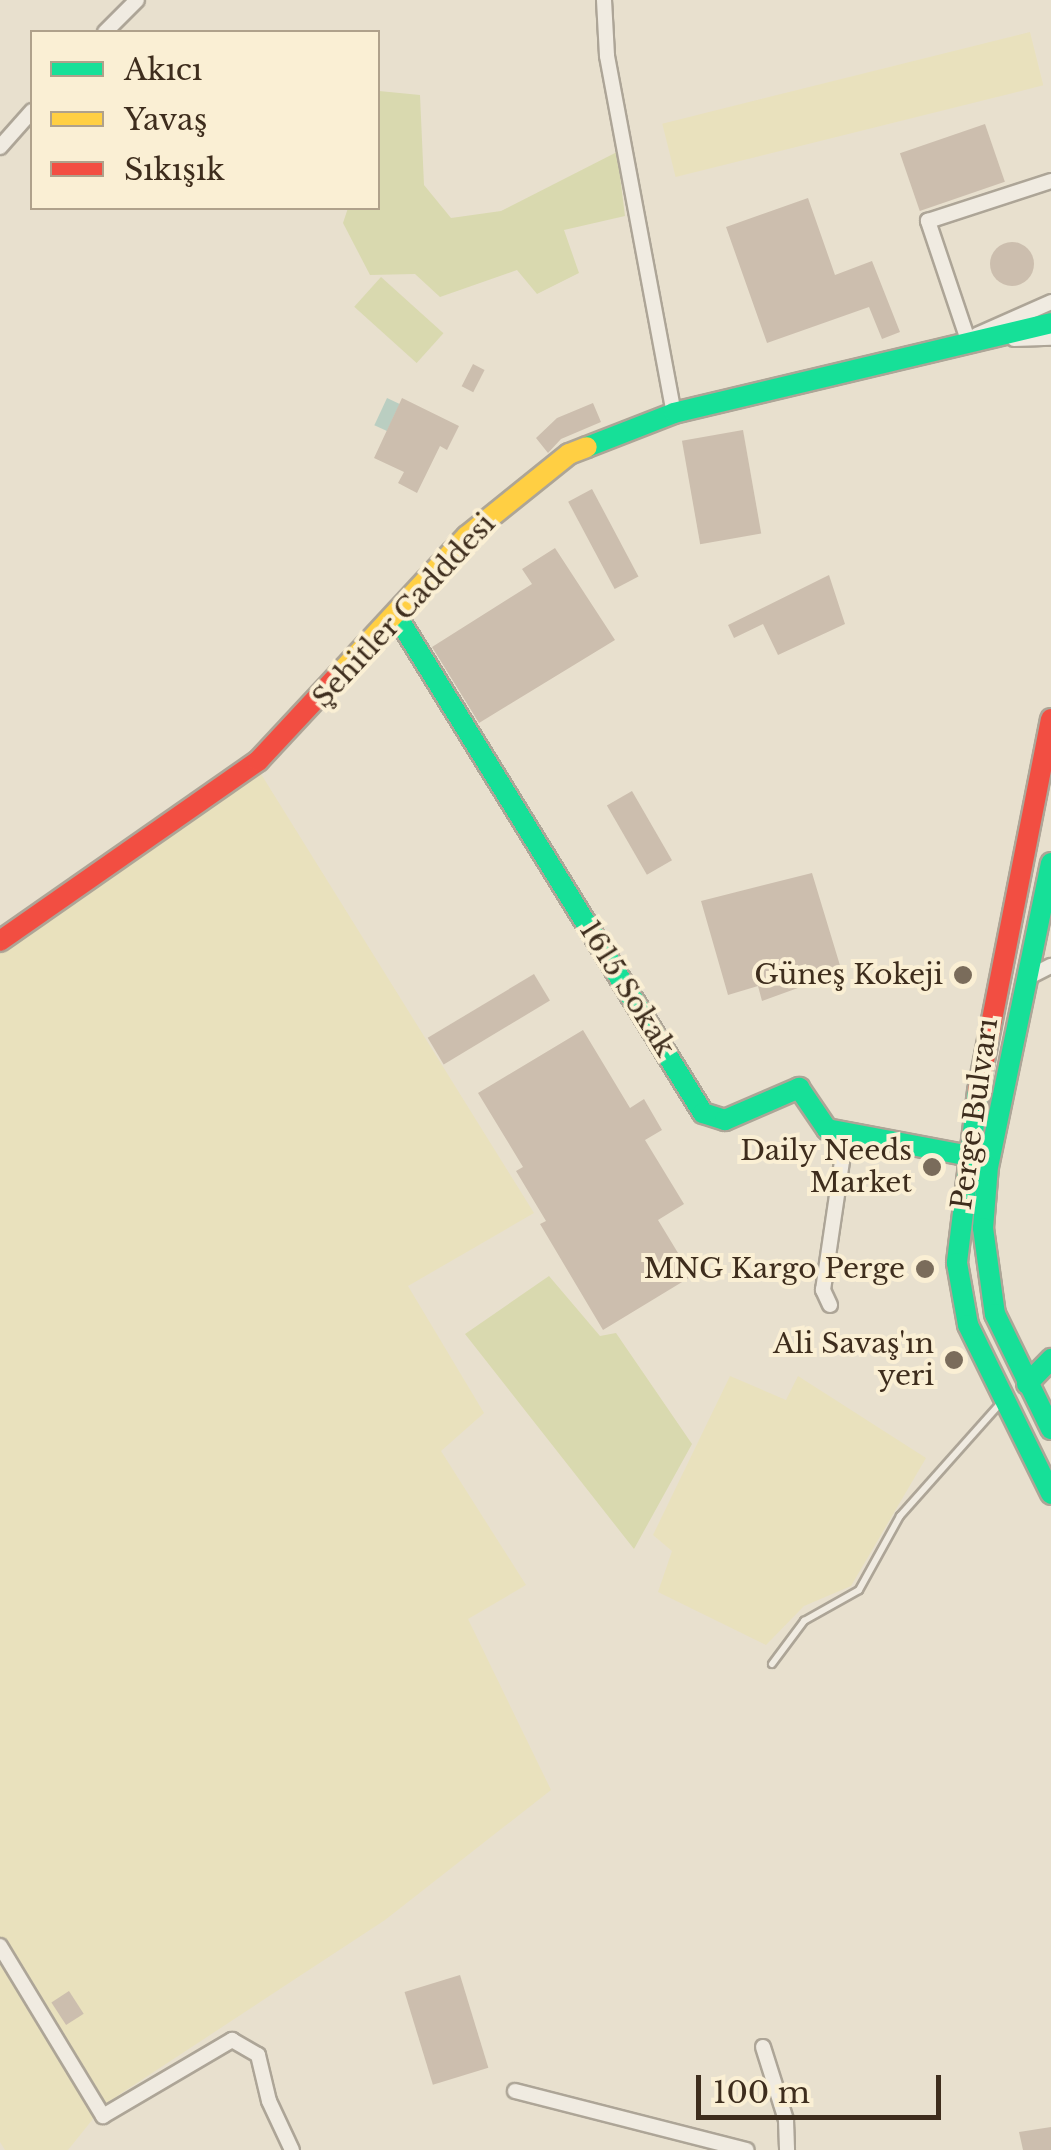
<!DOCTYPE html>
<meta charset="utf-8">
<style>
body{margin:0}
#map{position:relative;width:1051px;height:2150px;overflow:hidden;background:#e8e0ce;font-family:"Libre Baskerville",serif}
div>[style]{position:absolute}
.farmland>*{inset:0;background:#e9e1bd;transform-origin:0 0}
.green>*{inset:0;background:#d9d9af;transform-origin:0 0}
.water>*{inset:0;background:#bacec1;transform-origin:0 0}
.building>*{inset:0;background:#ccbeae;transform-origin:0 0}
.round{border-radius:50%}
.roads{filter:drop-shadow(2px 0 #ada597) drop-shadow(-2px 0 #ada597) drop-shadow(0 2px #ada597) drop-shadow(0 -2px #ada597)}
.lane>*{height:6px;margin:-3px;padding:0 3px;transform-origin:3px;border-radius:3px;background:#f0ebe1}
.street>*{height:14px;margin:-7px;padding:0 7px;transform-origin:7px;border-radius:7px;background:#f0ebe1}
.fast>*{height:20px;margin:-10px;padding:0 10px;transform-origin:10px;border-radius:10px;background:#16e098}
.slow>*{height:20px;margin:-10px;padding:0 10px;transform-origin:10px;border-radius:10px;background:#ffcf43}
.jam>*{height:20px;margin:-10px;padding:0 10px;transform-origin:10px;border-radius:10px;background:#f24e42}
.dots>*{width:28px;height:28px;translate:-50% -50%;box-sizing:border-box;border:5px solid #faefd4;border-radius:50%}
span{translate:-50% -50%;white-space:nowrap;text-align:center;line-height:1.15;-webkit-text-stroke:8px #faefd4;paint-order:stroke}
.street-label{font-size:28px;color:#3e2d1d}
.poi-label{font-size:28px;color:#3e2d1d}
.right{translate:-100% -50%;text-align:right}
.legend{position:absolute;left:30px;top:30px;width:350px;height:180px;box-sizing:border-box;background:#faefd4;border:2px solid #afa18b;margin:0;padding:12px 18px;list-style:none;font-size:30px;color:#3e2d1d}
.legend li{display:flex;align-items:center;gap:20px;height:50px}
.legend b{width:50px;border:2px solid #afa18b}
.scale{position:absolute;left:696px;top:2075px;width:245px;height:45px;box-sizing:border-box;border:5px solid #3e2d1d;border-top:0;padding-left:12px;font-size:30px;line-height:35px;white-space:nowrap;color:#3e2d1d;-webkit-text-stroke:8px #faefd4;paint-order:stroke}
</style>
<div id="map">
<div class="farmland">
<i style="left:1030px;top:32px;width:55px;height:379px;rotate:76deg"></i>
<i style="clip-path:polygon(261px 774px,534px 1213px,408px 1286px,484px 1413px,441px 1451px,526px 1585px,468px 1619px,551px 1790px,385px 1920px,105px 2104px,68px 2150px,5px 2150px,0 2142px,0 952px)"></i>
<i style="clip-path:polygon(730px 1376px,786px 1400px,798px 1376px,926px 1458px,851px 1586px,804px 1606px,766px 1645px,658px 1592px,672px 1551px,653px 1535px)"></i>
</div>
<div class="green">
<i style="clip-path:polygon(379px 91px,420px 95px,424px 185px,451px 218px,501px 211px,617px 152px,625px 216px,564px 230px,579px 273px,537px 294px,517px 270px,440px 297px,415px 274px,370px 275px,343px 223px,348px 208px,378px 208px)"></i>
<i style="left:381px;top:277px;width:84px;height:40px;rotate:42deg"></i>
<i style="clip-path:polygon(549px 1276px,600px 1336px,616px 1333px,692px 1444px,634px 1549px,465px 1334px)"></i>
</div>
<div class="water">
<i style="left:387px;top:398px;width:14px;height:30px;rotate:25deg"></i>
</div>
<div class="building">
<i style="left:985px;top:124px;width:61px;height:90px;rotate:71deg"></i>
<i style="clip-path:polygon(808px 198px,835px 275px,872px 261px,900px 332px,882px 339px,869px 307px,767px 343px,726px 227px)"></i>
<i class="round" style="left:990px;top:242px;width:44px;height:44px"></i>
<i style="left:473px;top:364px;width:13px;height:25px;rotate:27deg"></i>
<i style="clip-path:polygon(402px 398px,459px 426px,447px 450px,440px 446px,417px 493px,398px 483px,404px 472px,374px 458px)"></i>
<i style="clip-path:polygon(593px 403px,601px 422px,561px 439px,548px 453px,536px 438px,557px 418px)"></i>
<i style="left:743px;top:430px;width:105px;height:62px;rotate:80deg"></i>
<i style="left:592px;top:489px;width:99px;height:27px;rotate:62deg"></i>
<i style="clip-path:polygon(555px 548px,615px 640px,479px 723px,432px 647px,532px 584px,522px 569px)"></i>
<i style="clip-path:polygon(829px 575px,845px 624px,778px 655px,763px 624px,734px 638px,728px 625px)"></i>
<i style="left:632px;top:791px;width:80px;height:29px;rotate:60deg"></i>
<i style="clip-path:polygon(812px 873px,842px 972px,762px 1001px,758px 986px,728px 995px,701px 901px)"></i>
<i style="left:534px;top:974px;width:31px;height:124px;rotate:59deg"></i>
<i style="clip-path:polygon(583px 1030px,630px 1108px,644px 1099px,662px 1130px,645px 1140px,684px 1204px,658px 1220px,692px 1276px,603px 1330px,540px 1224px,546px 1221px,516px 1171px,523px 1167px,478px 1093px)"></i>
<i style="left:460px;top:1975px;width:97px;height:58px;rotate:73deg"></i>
<i style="left:69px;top:1991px;width:27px;height:21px;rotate:57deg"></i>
<i style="clip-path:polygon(1051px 2127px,1051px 2150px,1023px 2150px,1019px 2132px)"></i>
</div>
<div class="roads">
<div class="lane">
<i style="left:772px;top:1664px;width:54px;rotate:-53.3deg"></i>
<i style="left:804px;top:1621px;width:63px;rotate:-29.4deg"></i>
<i style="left:859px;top:1590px;width:85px;rotate:-61deg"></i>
<i style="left:900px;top:1516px;width:147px;rotate:-48.3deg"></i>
</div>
<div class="street">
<i style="left:604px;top:0;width:56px;rotate:86.9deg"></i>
<i style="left:607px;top:56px;width:363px;rotate:79.4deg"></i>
<i style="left:105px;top:32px;width:45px;rotate:-45deg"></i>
<i style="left:0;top:147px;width:48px;rotate:-48.4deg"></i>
<i style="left:977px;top:335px;width:81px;rotate:-24deg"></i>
<i style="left:1014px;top:339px;width:37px;rotate:-2deg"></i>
<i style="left:968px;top:340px;width:126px;rotate:-108.6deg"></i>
<i style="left:928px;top:221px;width:129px;rotate:-18deg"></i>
<i style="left:1027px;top:978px;width:27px;rotate:-27deg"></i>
<i style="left:830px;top:1305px;width:17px;rotate:-115deg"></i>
<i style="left:823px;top:1290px;width:158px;rotate:-81.6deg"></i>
<i style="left:0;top:1946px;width:199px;rotate:58.8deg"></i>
<i style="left:103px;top:2116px;width:150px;rotate:-30.5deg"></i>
<i style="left:232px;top:2040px;width:30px;rotate:30deg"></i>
<i style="left:258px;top:2055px;width:47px;rotate:76.6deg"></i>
<i style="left:269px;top:2101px;width:54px;rotate:64.9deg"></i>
<i style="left:763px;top:2047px;width:77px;rotate:72.5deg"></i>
<i style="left:786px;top:2120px;width:30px;rotate:88deg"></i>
<i style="left:515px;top:2091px;width:239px;rotate:14.3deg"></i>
</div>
<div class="fast">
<i style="left:587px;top:447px;width:93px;rotate:-21.3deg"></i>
<i style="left:674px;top:413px;width:388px;rotate:-13.4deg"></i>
<i style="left:396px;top:615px;width:585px;rotate:58.35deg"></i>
<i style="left:703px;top:1113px;width:23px;rotate:18deg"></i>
<i style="left:725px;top:1120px;width:81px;rotate:-23.4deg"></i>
<i style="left:799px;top:1088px;width:50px;rotate:55.7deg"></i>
<i style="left:827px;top:1129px;width:140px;rotate:10.7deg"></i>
<i style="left:1051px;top:863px;width:309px;rotate:101.7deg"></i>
<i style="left:988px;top:1166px;width:62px;rotate:94.6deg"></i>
<i style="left:983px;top:1228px;width:87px;rotate:82.1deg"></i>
<i style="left:995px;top:1314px;width:128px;rotate:64deg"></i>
<i style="left:978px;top:1091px;width:173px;rotate:97deg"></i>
<i style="left:957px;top:1263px;width:63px;rotate:79.9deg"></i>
<i style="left:968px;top:1325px;width:188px;rotate:63.8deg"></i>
<i style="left:1027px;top:1384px;width:35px;rotate:-46deg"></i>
</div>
<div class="slow">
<i style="left:339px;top:674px;width:188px;rotate:-47.2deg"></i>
<i style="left:467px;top:536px;width:131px;rotate:-38.8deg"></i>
<i style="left:569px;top:454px;width:19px;rotate:-21deg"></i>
</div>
<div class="jam">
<i style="left:0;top:941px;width:315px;rotate:-34.9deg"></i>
<i style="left:258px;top:761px;width:119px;rotate:-47deg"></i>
<i style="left:978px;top:1091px;width:379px;rotate:-78.9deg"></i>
</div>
</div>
<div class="dots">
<i style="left:963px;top:975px;background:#7a6c5b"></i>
<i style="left:932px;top:1167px;background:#7a6c5b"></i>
<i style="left:925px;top:1269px;background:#7a6c5b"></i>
<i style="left:954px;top:1360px;background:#7a6c5b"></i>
</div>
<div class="street-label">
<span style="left:404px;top:611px;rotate:-47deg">Şehitler Cadddesi</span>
<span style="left:627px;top:989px;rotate:58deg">1615 Sokak</span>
<span style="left:975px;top:1114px;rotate:-82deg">Perge Bulvarı</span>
</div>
<div class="poi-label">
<span class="right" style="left:943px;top:975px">Güneş Kokeji</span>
<span class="right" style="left:912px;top:1167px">Daily Needs<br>Market</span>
<span class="right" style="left:905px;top:1269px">MNG Kargo Perge</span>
<span class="right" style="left:934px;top:1360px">Ali Savaş'ın<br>yeri</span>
</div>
<ul class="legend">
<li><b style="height:12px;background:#16e098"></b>Akıcı</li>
<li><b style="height:12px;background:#ffcf43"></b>Yavaş</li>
<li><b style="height:12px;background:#f24e42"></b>Sıkışık</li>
</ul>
<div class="scale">100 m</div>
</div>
